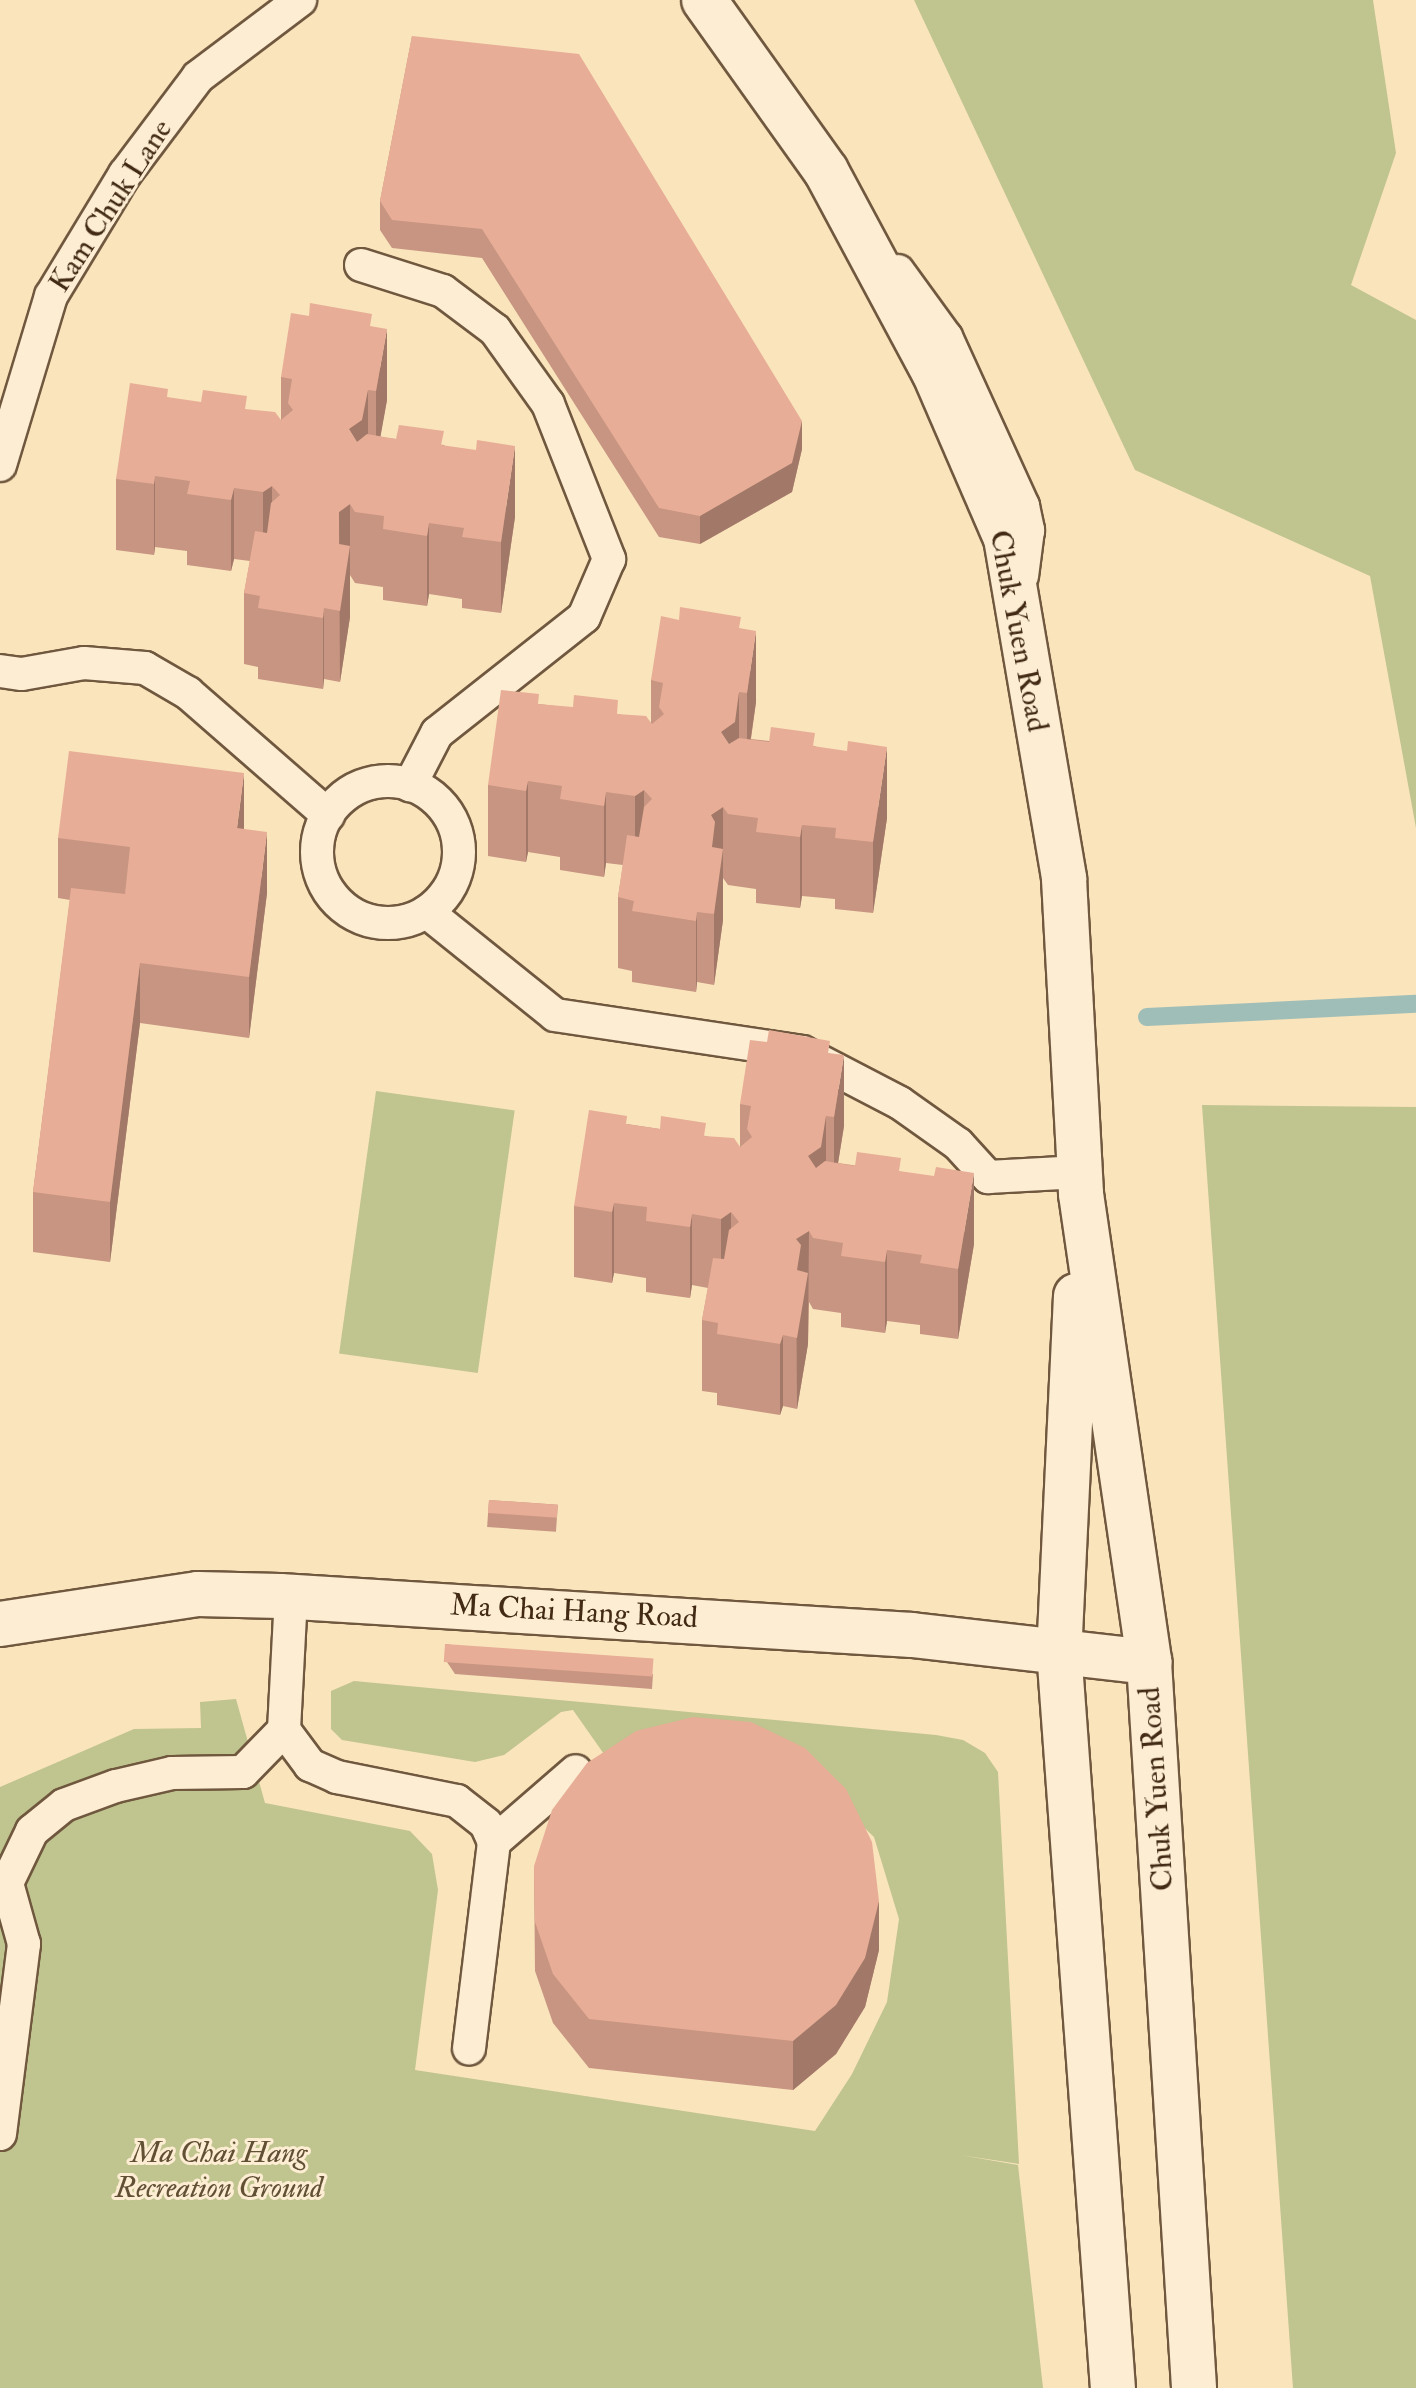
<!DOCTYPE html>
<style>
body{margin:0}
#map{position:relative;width:1416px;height:2388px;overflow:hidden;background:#fae4bc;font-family:"IM FELL Double Pica",serif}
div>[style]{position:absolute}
.green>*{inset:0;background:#c0c48f;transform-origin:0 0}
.stream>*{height:18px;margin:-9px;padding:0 9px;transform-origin:9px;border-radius:9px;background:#9fbeb7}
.roads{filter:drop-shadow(2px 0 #70583f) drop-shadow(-2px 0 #70583f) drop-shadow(0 2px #70583f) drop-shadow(0 -2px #70583f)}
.lane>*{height:32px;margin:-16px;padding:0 16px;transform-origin:16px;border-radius:16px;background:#fcedd3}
.lane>.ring{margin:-16px;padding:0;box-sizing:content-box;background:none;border:32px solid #fcedd3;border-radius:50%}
.secondary>*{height:44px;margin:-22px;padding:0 22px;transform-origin:22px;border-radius:22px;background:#fcedd3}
.wall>*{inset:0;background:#c79581;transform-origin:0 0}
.shaded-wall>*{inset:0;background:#a27969}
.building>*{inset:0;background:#e7ad96;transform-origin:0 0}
span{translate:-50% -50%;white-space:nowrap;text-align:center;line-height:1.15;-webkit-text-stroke:6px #fcedd3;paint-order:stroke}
.street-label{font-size:30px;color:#422a15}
.park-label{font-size:30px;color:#625034;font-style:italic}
</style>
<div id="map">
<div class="green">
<i style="clip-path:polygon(914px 0,1373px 0,1396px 153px,1351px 285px,1416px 320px,1416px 828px,1370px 576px,1135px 470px)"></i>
<i style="left:376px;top:1091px;width:140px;height:265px;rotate:8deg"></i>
<i style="clip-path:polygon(1202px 1105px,1416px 1107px,1416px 2388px,1293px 2388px)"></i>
<i style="clip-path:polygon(354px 1681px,936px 1735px,963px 1740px,985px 1753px,998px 1772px,1019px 2164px,960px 2155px,1018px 2165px,1043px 2388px,0 2388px,0 1787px,134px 1729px,201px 1728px,200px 1702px,236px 1699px,265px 1803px,410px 1831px,432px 1854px,438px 1890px,415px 2070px,815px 2131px,852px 2074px,887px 2002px,899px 1919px,874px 1837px,827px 1792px,618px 1774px,573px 1710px,561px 1712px,504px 1755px,475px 1762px,342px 1740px,331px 1729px,331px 1691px)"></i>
</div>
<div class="stream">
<i style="left:1147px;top:1017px;width:269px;rotate:-2.8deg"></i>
</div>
<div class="roads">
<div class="lane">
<i style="left:361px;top:265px;width:86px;rotate:17.6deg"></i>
<i style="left:443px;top:291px;width:65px;rotate:36.9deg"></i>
<i style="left:495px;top:330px;width:91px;rotate:54.4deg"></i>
<i style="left:548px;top:404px;width:167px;rotate:68.5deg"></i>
<i style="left:609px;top:559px;width:63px;rotate:113.3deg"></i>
<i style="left:584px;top:617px;width:187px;rotate:141.7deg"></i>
<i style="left:437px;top:733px;width:59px;rotate:117.4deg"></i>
<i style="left:898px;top:271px;width:82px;rotate:54deg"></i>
<i style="left:946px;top:337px;width:186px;rotate:65.5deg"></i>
<i style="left:1023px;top:506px;width:25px;rotate:78deg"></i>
<i style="left:1028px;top:530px;width:46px;rotate:97.4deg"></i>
<i style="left:0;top:465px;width:177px;rotate:-73.2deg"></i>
<i style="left:51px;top:296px;width:143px;rotate:-58.8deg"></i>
<i style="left:125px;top:174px;width:121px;rotate:-53deg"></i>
<i style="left:198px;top:77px;width:128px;rotate:-37deg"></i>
<i style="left:0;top:671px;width:22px;rotate:8deg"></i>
<i style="left:22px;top:674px;width:63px;rotate:-10.1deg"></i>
<i style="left:84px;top:663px;width:61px;rotate:4.7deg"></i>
<i style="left:145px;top:668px;width:50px;rotate:30.2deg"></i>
<i style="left:188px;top:693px;width:186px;rotate:41.1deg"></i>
<i class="ring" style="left:317px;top:781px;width:110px;height:110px"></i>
<i style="left:427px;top:912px;width:164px;rotate:38.8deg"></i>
<i style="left:555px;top:1015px;width:250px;rotate:8.5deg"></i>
<i style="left:802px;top:1052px;width:110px;rotate:27.5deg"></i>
<i style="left:900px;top:1103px;width:71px;rotate:35.3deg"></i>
<i style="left:958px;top:1144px;width:45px;rotate:47.7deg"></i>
<i style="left:988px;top:1177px;width:92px;rotate:-3.1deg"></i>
<i style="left:291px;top:1596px;width:134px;rotate:93deg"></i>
<i style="left:284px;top:1730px;width:44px;rotate:53.4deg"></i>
<i style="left:310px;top:1765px;width:30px;rotate:24deg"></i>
<i style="left:337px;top:1777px;width:122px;rotate:11.3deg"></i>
<i style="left:457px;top:1801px;width:37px;rotate:38deg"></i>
<i style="left:486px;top:1824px;width:20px;rotate:66deg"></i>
<i style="left:494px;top:1842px;width:208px;rotate:96.9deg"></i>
<i style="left:494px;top:1842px;width:108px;rotate:-40.9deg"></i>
<i style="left:0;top:2134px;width:192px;rotate:-82.8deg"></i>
<i style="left:24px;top:1944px;width:63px;rotate:-105.6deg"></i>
<i style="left:7px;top:1883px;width:58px;rotate:-64.3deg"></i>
<i style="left:32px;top:1831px;width:41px;rotate:-39.1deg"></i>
<i style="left:64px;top:1805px;width:55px;rotate:-20.1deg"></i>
<i style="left:116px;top:1786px;width:57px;rotate:-13.1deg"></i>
<i style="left:172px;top:1773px;width:71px;rotate:-0.8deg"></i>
<i style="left:243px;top:1772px;width:59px;rotate:-45.7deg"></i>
</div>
<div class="secondary">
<i style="left:704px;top:0;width:210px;rotate:54.5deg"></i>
<i style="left:826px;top:171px;width:228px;rotate:61.8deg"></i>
<i style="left:934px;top:372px;width:181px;rotate:66.6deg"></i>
<i style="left:1006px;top:538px;width:346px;rotate:80.3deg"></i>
<i style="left:1064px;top:879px;width:315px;rotate:86.9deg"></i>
<i style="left:1081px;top:1194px;width:473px;rotate:81.7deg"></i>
<i style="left:1149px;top:1662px;width:727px;rotate:86.45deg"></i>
<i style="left:1076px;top:1296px;width:354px;rotate:92.7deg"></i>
<i style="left:1059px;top:1650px;width:740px;rotate:85.82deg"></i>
<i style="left:0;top:1624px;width:200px;rotate:-8.6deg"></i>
<i style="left:198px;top:1594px;width:82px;rotate:1.4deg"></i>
<i style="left:280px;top:1596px;width:633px;rotate:3.53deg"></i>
<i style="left:912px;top:1635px;width:239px;rotate:6.5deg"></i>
</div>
</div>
<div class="wall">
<i style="clip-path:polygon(412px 36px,802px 449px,792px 492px,700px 544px,659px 537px,482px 258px,392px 248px,380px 230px,380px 201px)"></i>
<i style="clip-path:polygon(372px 327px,387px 400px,380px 437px,444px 445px,515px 517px,501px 613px,462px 608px,462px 599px,429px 594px,427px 606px,383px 600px,383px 587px,355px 583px,350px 575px,350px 617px,340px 682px,324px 679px,323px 689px,258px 679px,258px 667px,244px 664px,244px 593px,250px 561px,234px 559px,231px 571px,187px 565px,187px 551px,155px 547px,154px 555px,116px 550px,116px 479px,168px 398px,247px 410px,281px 420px,281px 377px)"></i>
<i style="clip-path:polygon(679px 620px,741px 629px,756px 702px,751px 739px,815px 746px,887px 818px,873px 913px,835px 909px,835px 899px,802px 896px,800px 908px,756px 903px,756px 889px,728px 885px,723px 878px,723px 920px,714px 985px,697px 982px,696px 992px,632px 982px,632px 971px,618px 968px,618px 897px,623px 865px,606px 863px,604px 877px,560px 870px,560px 857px,528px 852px,526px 862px,488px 856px,488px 785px,539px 704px,618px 714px,651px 723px,651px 680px)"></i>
<i style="clip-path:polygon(244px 829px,267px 893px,249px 1038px,140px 1023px,110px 1262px,33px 1252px,33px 1192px,70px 900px,58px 898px,58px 838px)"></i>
<i style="clip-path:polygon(830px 1053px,844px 1126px,838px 1163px,901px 1172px,974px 1244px,958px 1339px,920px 1334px,920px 1325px,887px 1321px,885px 1333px,841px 1327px,841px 1313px,813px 1309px,809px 1302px,808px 1344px,797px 1409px,783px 1406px,780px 1415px,717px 1405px,717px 1393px,702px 1391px,702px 1320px,708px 1288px,692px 1285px,690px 1298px,646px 1292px,646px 1278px,614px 1273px,612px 1283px,574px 1277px,574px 1206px,627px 1124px,706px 1136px,740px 1147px,740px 1104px)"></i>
<i style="left:489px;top:1500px;width:69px;height:27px;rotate:4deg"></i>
<i style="clip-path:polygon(445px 1644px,653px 1674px,652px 1689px,455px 1674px,445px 1659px)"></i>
<i style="clip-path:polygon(534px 1866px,879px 1950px,865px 2007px,836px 2054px,793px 2090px,589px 2068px,553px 2023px,535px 1971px)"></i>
</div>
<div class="shaded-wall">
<i style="clip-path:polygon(387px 329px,387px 400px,376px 462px,376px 391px)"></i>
<i style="clip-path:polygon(368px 390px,368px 460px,349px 429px)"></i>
<i style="clip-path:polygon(802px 421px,802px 449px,792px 492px,700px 544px,700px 516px)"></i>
<i style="clip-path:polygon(515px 446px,515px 517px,501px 613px,501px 542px)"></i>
<i style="clip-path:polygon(155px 476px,155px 547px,154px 555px,154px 484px)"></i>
<i style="clip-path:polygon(272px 486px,272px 556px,263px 563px,263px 492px)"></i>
<i style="clip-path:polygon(234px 488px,234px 559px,231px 571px,231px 500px)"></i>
<i style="clip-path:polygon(350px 504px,350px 617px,340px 682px,339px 512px)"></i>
<i style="clip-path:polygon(429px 523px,429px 594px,427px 606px,427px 536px)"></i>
<i style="clip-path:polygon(324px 608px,324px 679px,323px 689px,323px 618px)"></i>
<i style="clip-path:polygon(756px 631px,756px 702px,747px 764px,747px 693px)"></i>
<i style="clip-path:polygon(739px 692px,739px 763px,721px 732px)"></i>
<i style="clip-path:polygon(887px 747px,887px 818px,873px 913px,873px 842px)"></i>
<i style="clip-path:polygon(244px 773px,244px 834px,237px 828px)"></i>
<i style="clip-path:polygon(528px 781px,528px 852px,526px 862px,526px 791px)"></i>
<i style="clip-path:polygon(644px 790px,644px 861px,635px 867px,635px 796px)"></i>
<i style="clip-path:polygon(606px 792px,606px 863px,604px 877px,604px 806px)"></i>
<i style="clip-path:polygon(723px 807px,723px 920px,714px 985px,714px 914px,712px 914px,711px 815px)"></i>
<i style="clip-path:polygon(802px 825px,802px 896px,800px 908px,800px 837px)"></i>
<i style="clip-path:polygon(267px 832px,267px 893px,249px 1038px,249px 977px)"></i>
<i style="clip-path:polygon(697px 912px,697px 982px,696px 992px,696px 921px)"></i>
<i style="clip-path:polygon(140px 963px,140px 1023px,110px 1262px,110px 1202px)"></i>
<i style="clip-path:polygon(844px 1055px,844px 1126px,834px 1188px,834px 1117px)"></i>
<i style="clip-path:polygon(826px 1116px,826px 1187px,808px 1156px)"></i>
<i style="clip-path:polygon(974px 1173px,974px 1244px,958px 1339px,958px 1269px)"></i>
<i style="clip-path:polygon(614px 1203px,614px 1273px,612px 1283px,612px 1212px)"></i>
<i style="clip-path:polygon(731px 1212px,731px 1283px,721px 1290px,721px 1219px)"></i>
<i style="clip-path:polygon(692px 1214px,692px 1285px,690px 1298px,690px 1227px)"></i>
<i style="clip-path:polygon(809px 1231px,808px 1344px,797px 1409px,796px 1239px)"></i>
<i style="clip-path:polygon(887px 1250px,887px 1321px,885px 1333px,885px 1262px)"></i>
<i style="clip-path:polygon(783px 1335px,783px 1406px,780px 1415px,780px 1344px)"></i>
<i style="clip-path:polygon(879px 1901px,879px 1950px,865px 2007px,836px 2054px,793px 2090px,793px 2041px)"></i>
</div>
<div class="building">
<i style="clip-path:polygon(412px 36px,579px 54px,802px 421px,792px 463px,700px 516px,659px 508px,482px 229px,392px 220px,380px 201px)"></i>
<i style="clip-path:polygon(310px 303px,372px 314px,370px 326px,387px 329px,376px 391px,368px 390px,362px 420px,349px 429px,357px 442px,367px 434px,396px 439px,399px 425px,444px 431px,441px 445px,476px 450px,477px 440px,515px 446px,501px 542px,462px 537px,464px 528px,429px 523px,427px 536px,383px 529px,384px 516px,355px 512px,350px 504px,339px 512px,339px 544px,350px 546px,340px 611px,324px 608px,323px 618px,258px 608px,260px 596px,244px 593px,255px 531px,267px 533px,271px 503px,280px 495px,272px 486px,263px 492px,234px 488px,231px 500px,187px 494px,190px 481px,155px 476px,154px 484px,116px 479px,130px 383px,168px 389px,167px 397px,201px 402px,203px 390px,247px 396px,245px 409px,275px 412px,281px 420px,293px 410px,288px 403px,292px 379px,281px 377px,291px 313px,309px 316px)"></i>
<i style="clip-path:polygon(680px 607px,741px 617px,739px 628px,756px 631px,747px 693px,739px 692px,735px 722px,721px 732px,729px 744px,739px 738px,769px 742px,771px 727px,815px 733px,813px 746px,847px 751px,848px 741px,887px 747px,873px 842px,835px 838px,836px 828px,802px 825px,800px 837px,756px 832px,758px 818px,728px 814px,723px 807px,711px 815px,715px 822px,712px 847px,723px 849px,714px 914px,697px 912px,696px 921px,632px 911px,634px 901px,618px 897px,627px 835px,639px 837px,644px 807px,652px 799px,644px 790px,635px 796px,606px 792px,604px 806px,560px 799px,562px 786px,528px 781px,526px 791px,488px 785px,501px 690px,539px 694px,538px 704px,573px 707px,574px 695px,618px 700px,617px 714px,646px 716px,652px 724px,664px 714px,659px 707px,663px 683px,651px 680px,661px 616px,679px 620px)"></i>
<i style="clip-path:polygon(69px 751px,244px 773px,237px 828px,267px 832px,249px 977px,140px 963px,110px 1202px,33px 1192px,71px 888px,125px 894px,130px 847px,58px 838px)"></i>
<i style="clip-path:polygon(769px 1030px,830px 1041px,828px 1053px,844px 1055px,834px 1117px,826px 1116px,821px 1147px,808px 1156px,816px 1168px,825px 1161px,855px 1166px,857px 1152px,901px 1158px,899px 1171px,934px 1176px,936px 1167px,974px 1173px,958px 1269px,920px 1263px,922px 1255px,887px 1250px,885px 1262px,841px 1256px,843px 1243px,813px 1238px,809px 1231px,796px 1239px,801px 1245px,797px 1270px,808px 1273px,797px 1338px,783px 1335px,780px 1344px,717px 1334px,718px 1323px,702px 1320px,713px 1258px,724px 1259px,729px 1230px,739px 1222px,731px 1212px,721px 1219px,692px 1214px,690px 1227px,646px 1221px,647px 1207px,614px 1203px,612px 1212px,574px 1206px,589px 1110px,627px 1116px,626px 1124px,660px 1129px,661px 1116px,706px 1123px,704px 1136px,734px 1138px,740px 1147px,752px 1137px,747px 1129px,751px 1106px,740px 1104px,750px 1040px,767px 1042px)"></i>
<i style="left:489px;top:1500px;width:69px;height:13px;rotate:4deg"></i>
<i style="left:445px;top:1644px;width:209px;height:18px;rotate:4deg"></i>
<i style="clip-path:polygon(693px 1717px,751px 1722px,805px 1748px,846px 1789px,872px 1842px,879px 1901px,865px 1958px,836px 2005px,793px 2041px,589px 2019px,553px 1974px,535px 1922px,534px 1866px,552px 1810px,587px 1763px,636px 1731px)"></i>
</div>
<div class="street-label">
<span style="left:111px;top:206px;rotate:-57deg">Kam Chuk Lane</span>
<span style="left:1018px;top:631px;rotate:79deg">Chuk Yuen Road</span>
<span style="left:574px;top:1612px;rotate:3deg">Ma Chai Hang Road</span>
<span style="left:1157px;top:1789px;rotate:-94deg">Chuk Yuen Road</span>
</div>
<div class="park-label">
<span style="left:219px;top:2170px">Ma Chai Hang<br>Recreation Ground</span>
</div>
</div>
